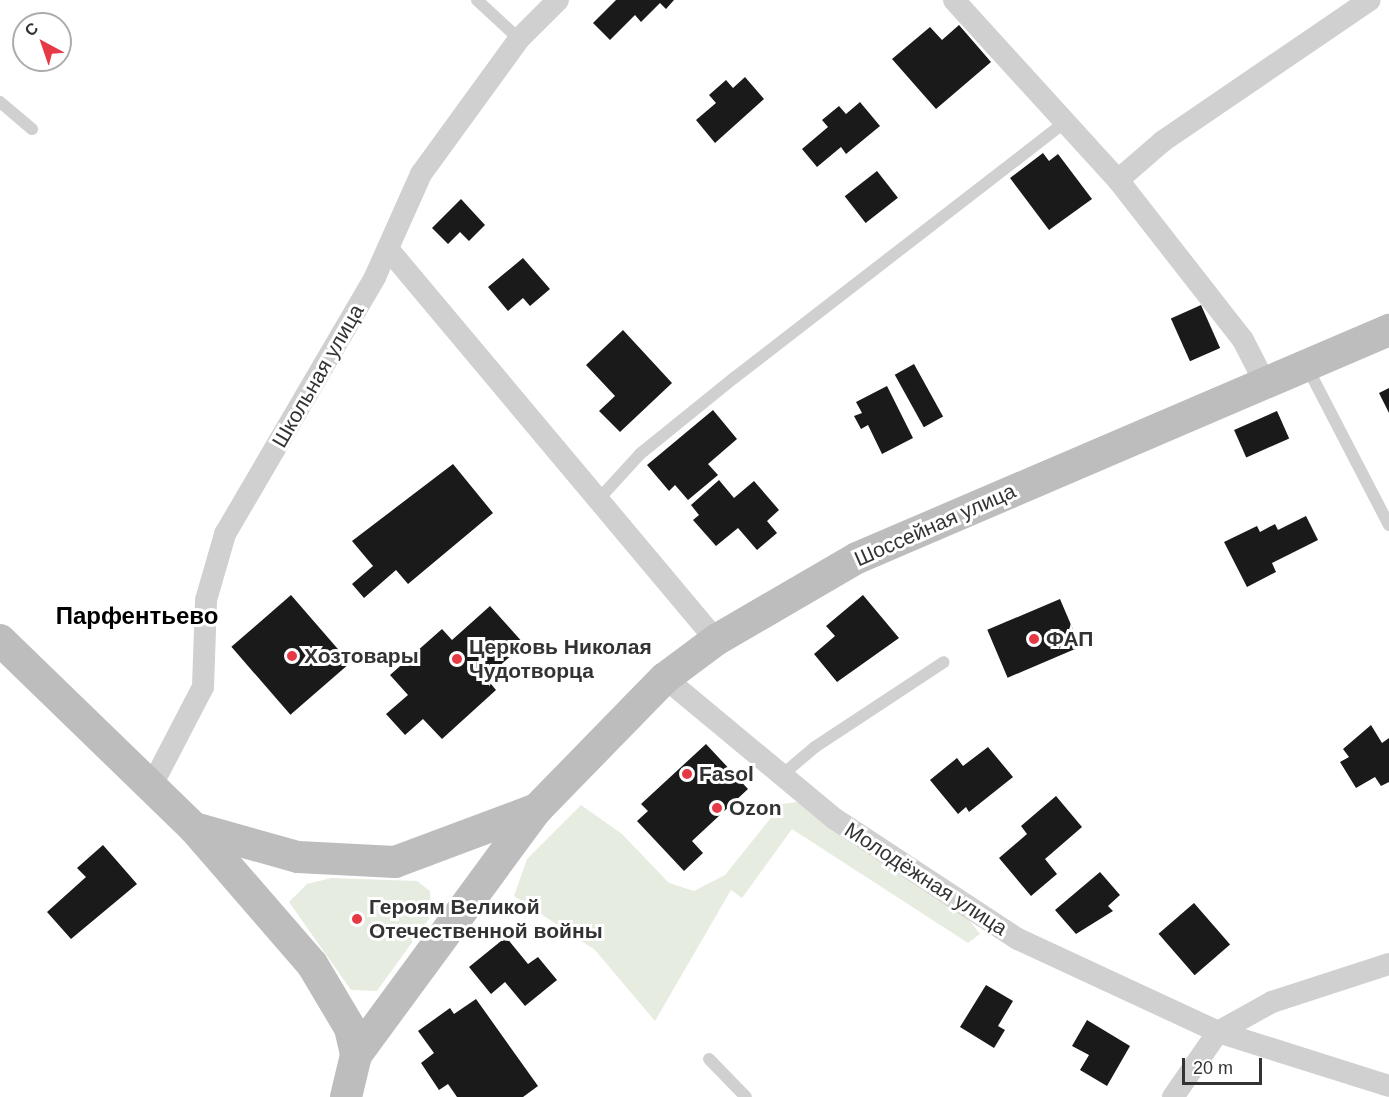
<!DOCTYPE html>
<meta charset="utf-8">
<style>
body{margin:0}
#map{position:relative;width:1389px;height:1097px;overflow:hidden;background:#fff;font-family:Helvetica,sans-serif}
div>[style]{position:absolute}
.green>*{inset:0;background:#e6ecdf}
.building>*{inset:0;background:#1a1a1a;transform-origin:0 0}
.lane>*{height:12px;margin:-6px;padding:0 6px;transform-origin:6px;border-radius:6px;background:#d0d0d0}
.street>*{height:22px;margin:-11px;padding:0 11px;transform-origin:11px;border-radius:11px;background:#d0d0d0}
.secondary>*{height:32px;margin:-16px;padding:0 16px;transform-origin:16px;border-radius:16px;background:#bdbdbd}
.dots>*{width:16px;height:16px;translate:-50% -50%;box-sizing:border-box;border:3px solid #fff;border-radius:50%}
span{translate:-50% -50%;white-space:nowrap;text-align:center;line-height:1.15;-webkit-text-stroke:6px #fff;paint-order:stroke}
.street-label{font-size:21px;color:#333}
.poi-label{font-size:21px;color:#333;font-weight:700}
.left{translate:0 -50%;text-align:left}
.quarter-label{font-size:24px;color:#000;font-weight:700}
.north{position:absolute;left:12px;top:12px;width:60px;height:60px;box-sizing:border-box;background:#fff;border:2px solid #adadad;border-radius:50%;rotate:320deg;font-size:16px;font-weight:700;line-height:24px;text-align:center;color:#333}
.north::after{content:'';display:block;margin:auto;width:21px;height:27px;background:#e63946;clip-path:polygon(50% 0,100% 100%,50% 72%,0 100%)}
.scale{position:absolute;left:1182px;top:1058px;width:80px;height:27px;box-sizing:border-box;border:3px solid #333;border-top:0;padding-left:8px;font-size:18px;line-height:21px;white-space:nowrap;color:#333;-webkit-text-stroke:4px #fff;paint-order:stroke}
</style>
<div id="map">
<div class="green">
<i style="clip-path:polygon(797px 802px,965px 915px,980px 934px,968px 943px,792px 829px,742px 898px,731px 890px,655px 1021px,595px 950px,514px 896px,527px 859px,581px 805px,622px 834px,669px 883px,694px 891px,725px 875px,782px 804px)"></i>
<i style="clip-path:polygon(331px 878px,417px 881px,430px 891px,431px 916px,377px 991px,351px 990px,289px 902px,307px 884px)"></i>
</div>
<div class="building">
<i style="clip-path:polygon(616px 0,674px 0,666px 9px,660px 3px,641px 22px,635px 15px,610px 40px,593px 23px)"></i>
<i style="clip-path:polygon(959px 25px,991px 62px,936px 109px,892px 59px,930px 27px,942px 40px)"></i>
<i style="clip-path:polygon(745px 77px,764px 99px,715px 143px,696px 120px,716px 103px,709px 95px,726px 80px,733px 88px)"></i>
<i style="clip-path:polygon(860px 102px,880px 126px,846px 154px,841px 147px,817px 167px,802px 149px,828px 127px,822px 120px,839px 106px,846px 114px)"></i>
<i style="clip-path:polygon(1043px 153px,1049px 161px,1058px 154px,1092px 199px,1049px 230px,1010px 178px)"></i>
<i style="left:877px;top:171px;width:34px;height:41px;rotate:52deg"></i>
<i style="clip-path:polygon(461px 199px,485px 225px,469px 241px,460px 232px,448px 244px,432px 228px)"></i>
<i style="clip-path:polygon(523px 258px,550px 289px,530px 306px,523px 298px,508px 311px,488px 287px)"></i>
<i style="left:1201px;top:305px;width:47px;height:33px;rotate:66deg"></i>
<i style="clip-path:polygon(623px 330px,672px 383px,620px 432px,599px 411px,615px 396px,586px 365px)"></i>
<i style="left:914px;top:364px;width:60px;height:22px;rotate:61deg"></i>
<i style="clip-path:polygon(887px 386px,913px 438px,882px 454px,868px 425px,861px 429px,854px 416px,862px 413px,856px 402px)"></i>
<i style="clip-path:polygon(1389px 388px,1389px 413px,1379px 393px)"></i>
<i style="clip-path:polygon(713px 410px,737px 439px,708px 464px,718px 475px,688px 500px,675px 485px,669px 491px,647px 465px)"></i>
<i style="left:1277px;top:411px;width:30px;height:47px;rotate:66deg"></i>
<i style="clip-path:polygon(453px 464px,493px 513px,408px 584px,396px 570px,364px 598px,352px 584px,373px 566px,352px 541px)"></i>
<i style="clip-path:polygon(719px 480px,734px 498px,754px 481px,779px 510px,767px 521px,777px 533px,757px 550px,738px 528px,716px 546px,693px 520px,699px 515px,691px 505px)"></i>
<i style="clip-path:polygon(1306px 516px,1318px 540px,1272px 563px,1276px 572px,1247px 587px,1224px 542px,1257px 526px,1260px 532px,1275px 524px,1278px 530px)"></i>
<i style="left:291px;top:595px;width:90px;height:79px;rotate:49deg"></i>
<i style="clip-path:polygon(863px 595px,899px 638px,837px 682px,814px 654px,835px 636px,826px 626px)"></i>
<i style="left:1060px;top:599px;width:52px;height:79px;rotate:67deg"></i>
<i style="clip-path:polygon(490px 606px,524px 644px,486px 678px,496px 690px,442px 739px,423px 719px,405px 735px,386px 714px,408px 695px,390px 675px,442px 629px,452px 640px)"></i>
<i style="clip-path:polygon(1371px 725px,1382px 743px,1389px 738px,1389px 782px,1381px 786px,1375px 777px,1356px 788px,1340px 762px,1349px 757px,1343px 749px)"></i>
<i style="clip-path:polygon(706px 744px,748px 789px,692px 841px,703px 853px,684px 871px,637px 821px,648px 811px,641px 804px)"></i>
<i style="clip-path:polygon(988px 747px,1013px 777px,969px 812px,966px 807px,958px 814px,930px 780px,957px 758px,963px 766px)"></i>
<i style="clip-path:polygon(1056px 796px,1082px 827px,1045px 859px,1057px 874px,1031px 896px,999px 858px,1027px 834px,1021px 826px)"></i>
<i style="clip-path:polygon(103px 845px,137px 884px,71px 939px,47px 912px,86px 877px,77px 868px)"></i>
<i style="clip-path:polygon(1100px 872px,1120px 895px,1108px 906px,1113px 911px,1076px 934px,1055px 910px)"></i>
<i style="left:1194px;top:903px;width:55px;height:47px;rotate:49deg"></i>
<i style="clip-path:polygon(506px 937px,528px 964px,538px 957px,557px 980px,525px 1006px,505px 982px,491px 994px,469px 967px)"></i>
<i style="clip-path:polygon(986px 985px,1013px 1001px,998px 1026px,1005px 1030px,994px 1048px,960px 1027px)"></i>
<i style="clip-path:polygon(476px 999px,538px 1086px,523px 1097px,457px 1097px,448px 1084px,439px 1090px,421px 1063px,434px 1053px,418px 1031px,450px 1008px,454px 1014px)"></i>
<i style="clip-path:polygon(1087px 1020px,1130px 1046px,1107px 1086px,1080px 1070px,1089px 1055px,1072px 1046px)"></i>
</div>
<div class="lane">
<i style="left:477px;top:0;width:57px;rotate:42.9deg"></i>
<i style="left:0;top:102px;width:42px;rotate:40.2deg"></i>
<i style="left:1307px;top:367px;width:178px;rotate:62.6deg"></i>
<i style="left:598px;top:500px;width:62px;rotate:-47.6deg"></i>
<i style="left:640px;top:454px;width:121px;rotate:-39deg"></i>
<i style="left:734px;top:378px;width:416px;rotate:-37.7deg"></i>
<i style="left:782px;top:775px;width:43px;rotate:-40.3deg"></i>
<i style="left:815px;top:747px;width:154px;rotate:-33.4deg"></i>
<i style="left:709px;top:1059px;width:53px;rotate:45.8deg"></i>
</div>
<div class="street">
<i style="left:954px;top:0;width:244px;rotate:47.7deg"></i>
<i style="left:1118px;top:180px;width:203px;rotate:52deg"></i>
<i style="left:1243px;top:340px;width:48px;rotate:62.9deg"></i>
<i style="left:1118px;top:180px;width:60px;rotate:-40.9deg"></i>
<i style="left:1163px;top:141px;width:250px;rotate:-34.3deg"></i>
<i style="left:388px;top:249px;width:510px;rotate:50.01deg"></i>
<i style="left:665px;top:678px;width:221px;rotate:39.7deg"></i>
<i style="left:835px;top:819px;width:219px;rotate:33.3deg"></i>
<i style="left:1018px;top:939px;width:221px;rotate:24.9deg"></i>
<i style="left:1218px;top:1032px;width:179px;rotate:17.5deg"></i>
<i style="left:152px;top:785px;width:110px;rotate:-62.5deg"></i>
<i style="left:203px;top:687px;width:87px;rotate:-88deg"></i>
<i style="left:206px;top:600px;width:69px;rotate:-73.9deg"></i>
<i style="left:225px;top:534px;width:298px;rotate:-59.7deg"></i>
<i style="left:375px;top:277px;width:113px;rotate:-65.9deg"></i>
<i style="left:421px;top:174px;width:167px;rotate:-54deg"></i>
<i style="left:519px;top:39px;width:55px;rotate:-45deg"></i>
<i style="left:1173px;top:1097px;width:79px;rotate:-55.3deg"></i>
<i style="left:1218px;top:1032px;width:62px;rotate:-29.1deg"></i>
<i style="left:1272px;top:1002px;width:123px;rotate:-18deg"></i>
</div>
<div class="secondary">
<i style="left:0;top:640px;width:270px;rotate:44.1deg"></i>
<i style="left:194px;top:828px;width:180px;rotate:49.1deg"></i>
<i style="left:312px;top:964px;width:74px;rotate:59.3deg"></i>
<i style="left:350px;top:1028px;width:28px;rotate:77deg"></i>
<i style="left:194px;top:828px;width:108px;rotate:15.6deg"></i>
<i style="left:298px;top:857px;width:97px;rotate:3deg"></i>
<i style="left:395px;top:862px;width:152px;rotate:-20.5deg"></i>
<i style="left:346px;top:1097px;width:43px;rotate:-76.6deg"></i>
<i style="left:356px;top:1055px;width:305px;rotate:-53.7deg"></i>
<i style="left:537px;top:809px;width:183px;rotate:-45.7deg"></i>
<i style="left:665px;top:678px;width:64px;rotate:-36.7deg"></i>
<i style="left:716px;top:640px;width:163px;rotate:-30.2deg"></i>
<i style="left:857px;top:558px;width:579px;rotate:-23.2deg"></i>
</div>
<div class="dots">
<i style="left:1034px;top:639px;background:#e63946"></i>
<i style="left:292px;top:656px;background:#e63946"></i>
<i style="left:457px;top:659px;background:#e63946"></i>
<i style="left:687px;top:774px;background:#e63946"></i>
<i style="left:717px;top:808px;background:#e63946"></i>
<i style="left:357px;top:919px;background:#e63946"></i>
</div>
<div class="street-label">
<span style="left:318px;top:376px;rotate:-60deg">Школьная улица</span>
<span style="left:935px;top:525px;rotate:-24deg">Шоссейная улица</span>
<span style="left:926px;top:879px;rotate:33deg">Молодёжная улица</span>
</div>
<div class="poi-label">
<span class="left" style="left:1046px;top:639px">ФАП</span>
<span class="left" style="left:469px;top:659px">Церковь Николая<br>Чудотворца</span>
<span class="left" style="left:304px;top:656px">Хозтовары</span>
<span class="left" style="left:699px;top:774px">Fasol</span>
<span class="left" style="left:729px;top:808px">Ozon</span>
<span class="left" style="left:369px;top:919px">Героям Великой<br>Отечественной войны</span>
</div>
<div class="quarter-label">
<span style="left:137px;top:616px">Парфентьево</span>
</div>
<div class="north">С</div>
<div class="scale">20 m</div>
</div>
